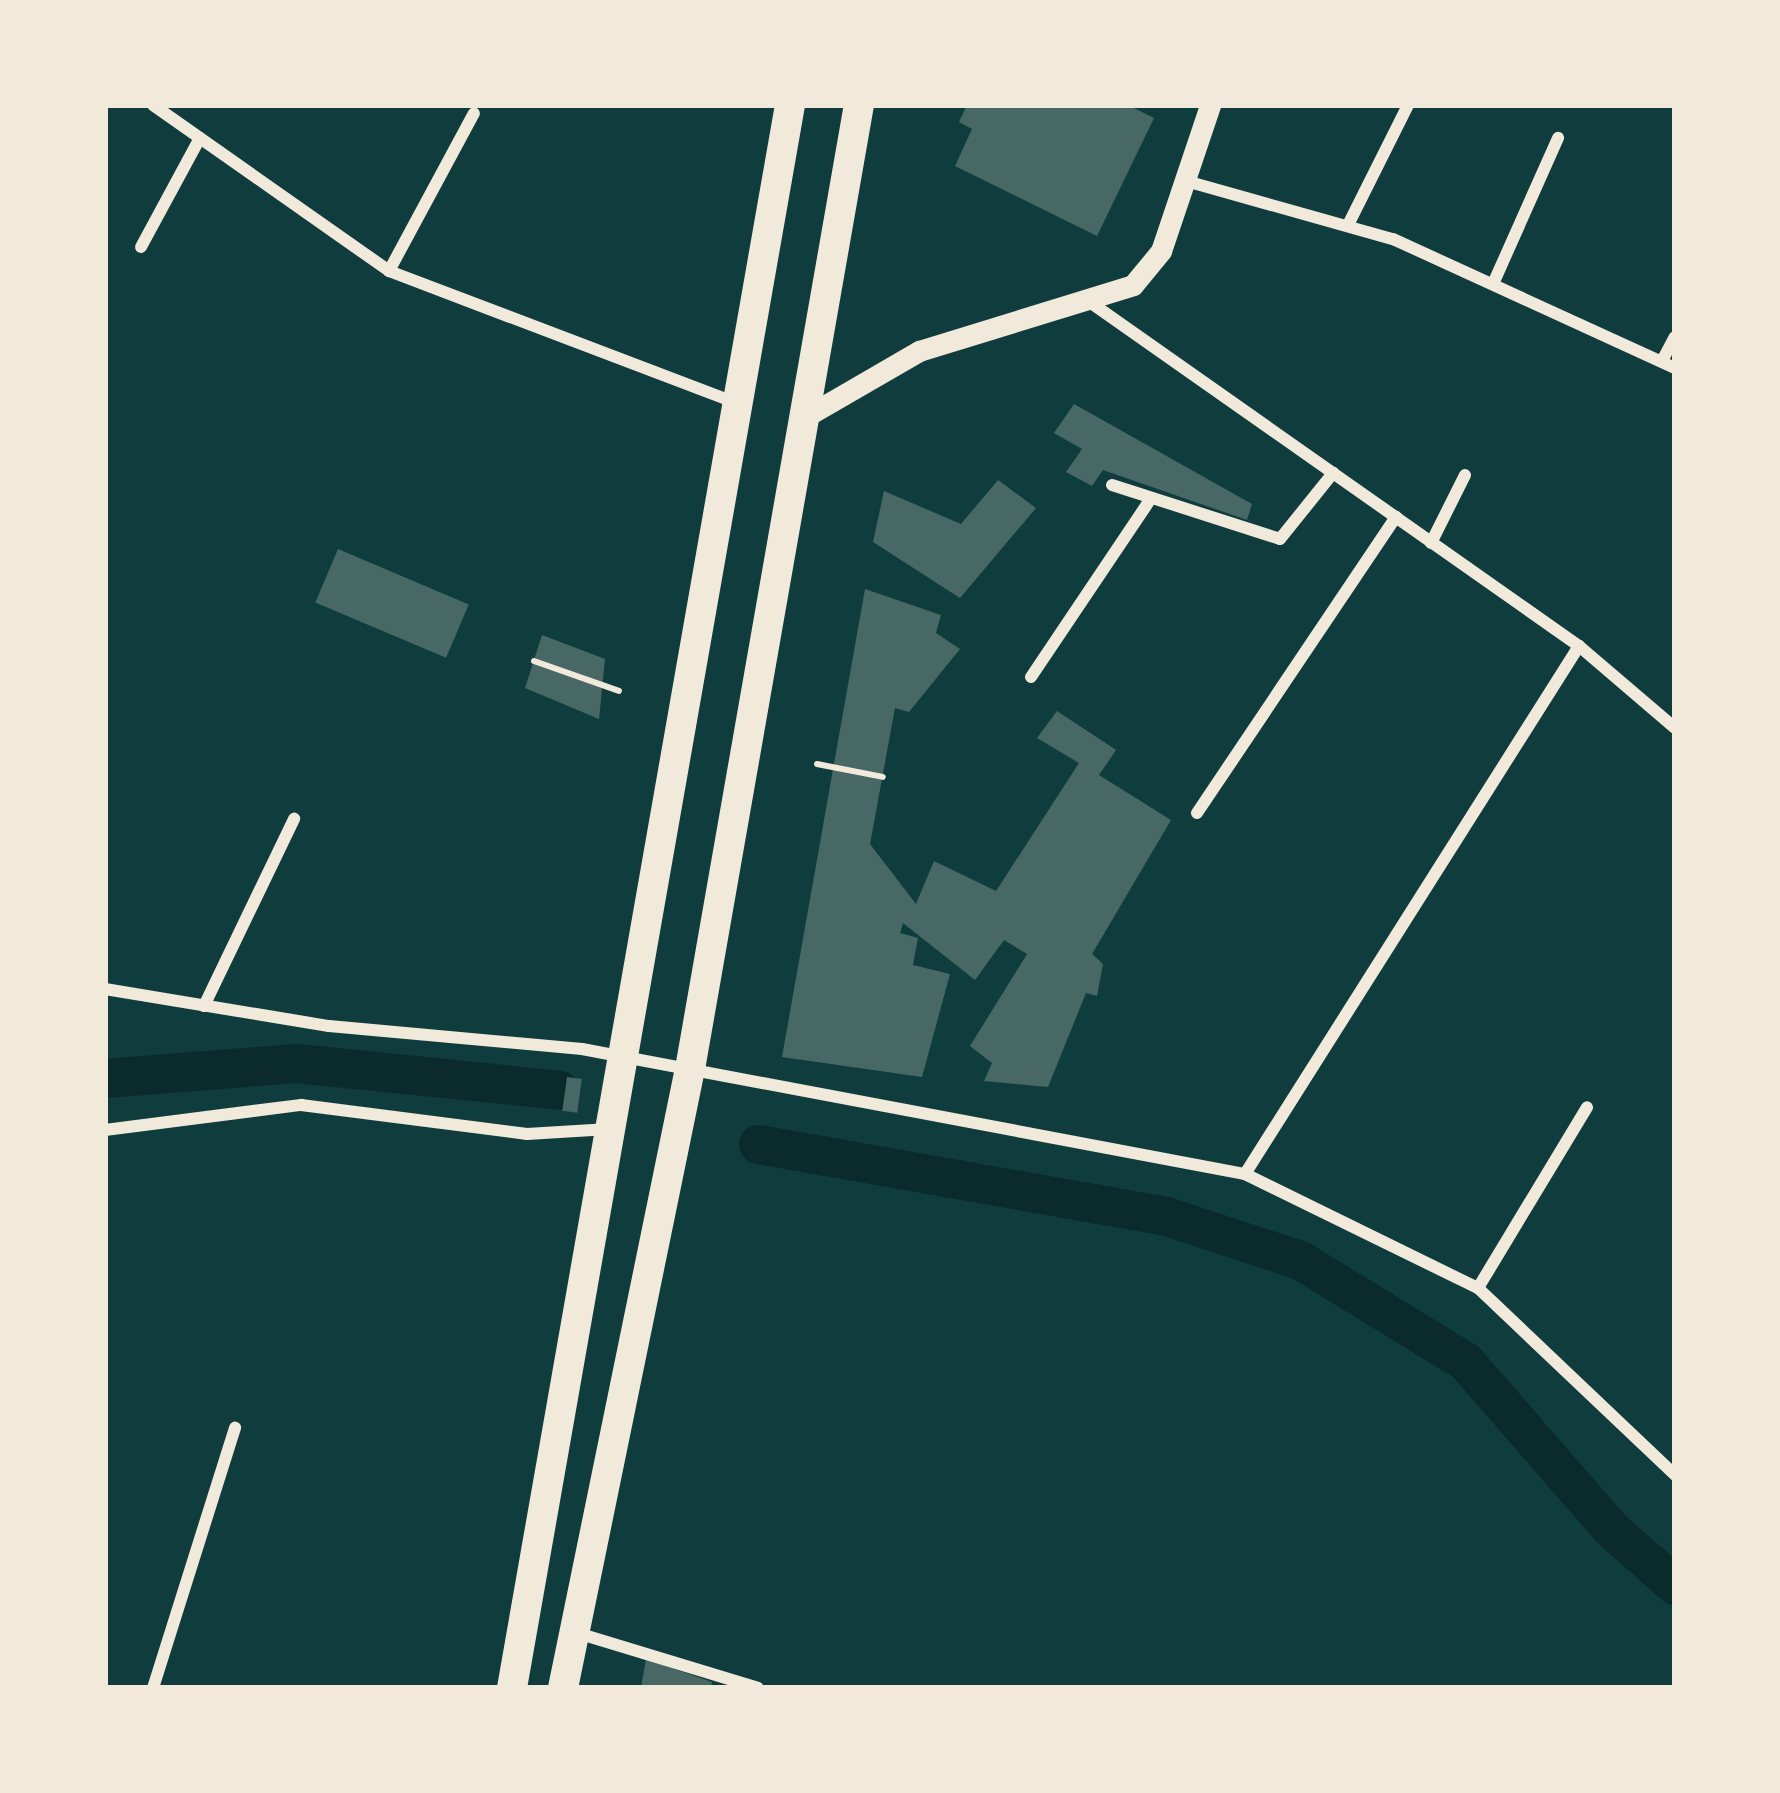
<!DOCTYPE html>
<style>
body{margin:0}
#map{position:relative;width:1780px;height:1793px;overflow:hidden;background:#0f3d3e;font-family:Helvetica,sans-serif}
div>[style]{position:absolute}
.canal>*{height:39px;margin:-19.5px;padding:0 19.5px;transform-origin:19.5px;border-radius:19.5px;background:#0a2a2b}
.building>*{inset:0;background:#486865;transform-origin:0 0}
.path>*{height:6px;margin:-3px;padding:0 3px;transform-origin:3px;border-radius:3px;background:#f1e9da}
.minor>*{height:12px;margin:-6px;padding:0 6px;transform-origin:6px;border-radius:6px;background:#f1e9da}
.tertiary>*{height:21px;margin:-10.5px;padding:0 10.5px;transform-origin:10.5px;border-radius:10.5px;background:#f1e9da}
.primary>*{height:30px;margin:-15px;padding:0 15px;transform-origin:15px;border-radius:15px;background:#f1e9da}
span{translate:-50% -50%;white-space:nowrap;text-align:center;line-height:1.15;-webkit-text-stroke:12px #f1e9da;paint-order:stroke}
.frame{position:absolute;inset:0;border:108px solid #f1e9da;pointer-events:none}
</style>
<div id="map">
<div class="canal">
<i style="left:105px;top:1078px;width:192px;rotate:-4.5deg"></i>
<i style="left:296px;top:1063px;width:265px;rotate:5.8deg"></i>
<i style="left:758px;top:1144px;width:414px;rotate:10deg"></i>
<i style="left:1166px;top:1216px;width:141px;rotate:18.2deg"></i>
<i style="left:1300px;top:1260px;width:193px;rotate:31.5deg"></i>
<i style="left:1465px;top:1361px;width:224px;rotate:49deg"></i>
<i style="left:1612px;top:1530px;width:84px;rotate:41.1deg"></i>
</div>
<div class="building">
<i style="clip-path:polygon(967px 105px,1128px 105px,1154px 118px,1097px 236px,955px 166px,972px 129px,959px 122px)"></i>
<i style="clip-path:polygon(1074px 404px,1252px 504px,1247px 520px,1103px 470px,1092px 486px,1066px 472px,1082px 449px,1054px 433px)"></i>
<i style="clip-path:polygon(998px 480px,1036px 508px,960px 598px,873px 542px,884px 491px,961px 524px)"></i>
<i style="left:338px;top:549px;width:142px;height:58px;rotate:23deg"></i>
<i style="clip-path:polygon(865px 589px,941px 615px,936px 633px,960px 649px,909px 712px,895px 708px,870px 844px,916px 904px,934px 861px,996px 891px,1079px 763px,1037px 738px,1057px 711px,1116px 750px,1099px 775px,1171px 820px,1092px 954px,1103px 964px,1097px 996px,1086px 993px,1048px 1087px,984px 1081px,992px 1063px,970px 1046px,1027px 954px,1004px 940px,975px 980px,903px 923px,900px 933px,918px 938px,913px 965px,950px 974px,922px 1077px,782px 1057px)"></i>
<i style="clip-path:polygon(542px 635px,605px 659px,599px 719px,525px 688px)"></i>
<i style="left:567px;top:1077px;width:15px;height:34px;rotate:8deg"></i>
<i style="clip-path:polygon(646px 1659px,712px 1682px,711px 1688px,641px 1688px)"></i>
</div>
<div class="path">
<i style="left:534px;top:661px;width:90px;rotate:19.4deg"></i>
<i style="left:817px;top:764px;width:67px;rotate:11.1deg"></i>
</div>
<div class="minor">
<i style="left:153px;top:105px;width:289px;rotate:35.1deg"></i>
<i style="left:389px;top:271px;width:371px;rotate:20.8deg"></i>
<i style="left:1186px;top:181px;width:215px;rotate:15.7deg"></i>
<i style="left:1393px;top:239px;width:310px;rotate:24.6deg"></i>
<i style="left:1348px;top:225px;width:134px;rotate:-63.4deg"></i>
<i style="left:141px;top:247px;width:124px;rotate:-61.6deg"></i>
<i style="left:389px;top:271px;width:179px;rotate:-61.7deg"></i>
<i style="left:1493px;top:284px;width:160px;rotate:-66deg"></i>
<i style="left:1094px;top:305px;width:593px;rotate:35.11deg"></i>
<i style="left:1579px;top:646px;width:126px;rotate:40.5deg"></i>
<i style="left:1662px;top:361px;width:27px;rotate:-62deg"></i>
<i style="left:1112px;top:485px;width:176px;rotate:17.8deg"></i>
<i style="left:1280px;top:539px;width:85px;rotate:-51.2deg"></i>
<i style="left:1431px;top:543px;width:76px;rotate:-63.4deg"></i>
<i style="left:1031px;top:677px;width:210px;rotate:-56.1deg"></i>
<i style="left:1197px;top:813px;width:357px;rotate:-56.1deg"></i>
<i style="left:105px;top:989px;width:227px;rotate:9.4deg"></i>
<i style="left:329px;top:1026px;width:254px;rotate:5.2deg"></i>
<i style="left:582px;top:1049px;width:675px;rotate:10.68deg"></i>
<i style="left:1245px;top:1174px;width:259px;rotate:26.1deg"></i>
<i style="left:1478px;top:1288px;width:272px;rotate:43.5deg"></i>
<i style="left:204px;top:1006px;width:208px;rotate:-64.3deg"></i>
<i style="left:105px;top:1130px;width:198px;rotate:-7.3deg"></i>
<i style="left:301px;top:1105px;width:228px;rotate:7.3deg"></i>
<i style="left:527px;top:1134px;width:82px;rotate:-3.5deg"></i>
<i style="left:1245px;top:1174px;width:625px;rotate:-57.68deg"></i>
<i style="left:1478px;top:1288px;width:211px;rotate:-58.9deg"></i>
<i style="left:574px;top:1632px;width:192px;rotate:16.9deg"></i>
<i style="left:153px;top:1688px;width:273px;rotate:-72.5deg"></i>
</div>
<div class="tertiary">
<i style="left:812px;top:413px;width:124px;rotate:-30.1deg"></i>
<i style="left:919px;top:351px;width:224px;rotate:-17.1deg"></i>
<i style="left:1133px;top:285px;width:44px;rotate:-50.5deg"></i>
<i style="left:1161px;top:251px;width:154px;rotate:-71.4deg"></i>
</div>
<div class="primary">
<i style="left:512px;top:1688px;width:1607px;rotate:-80.04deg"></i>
<i style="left:563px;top:1688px;width:632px;rotate:-78.41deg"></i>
<i style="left:690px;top:1069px;width:979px;rotate:-80.06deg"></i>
</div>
<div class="frame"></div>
</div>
